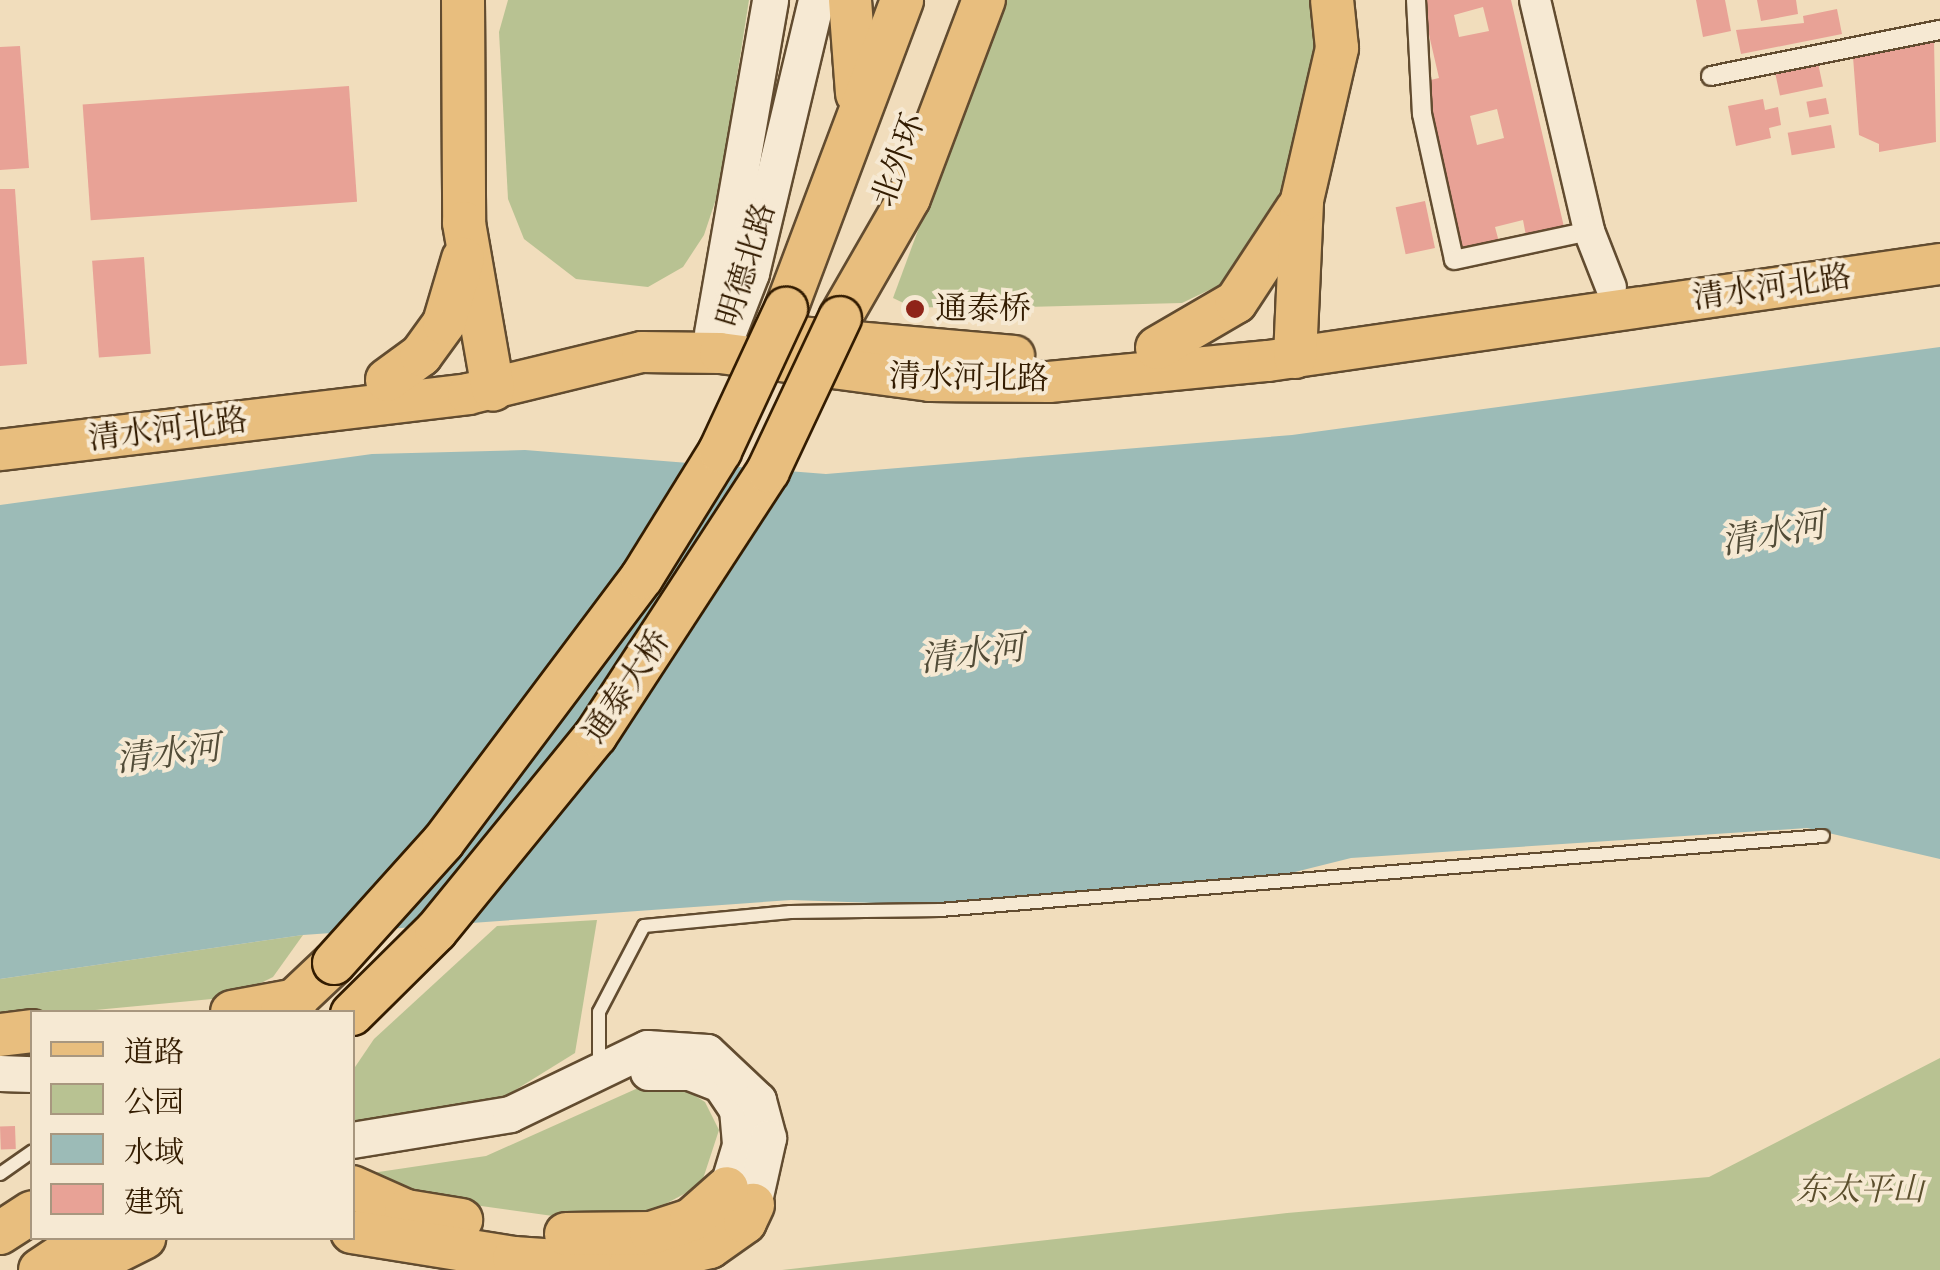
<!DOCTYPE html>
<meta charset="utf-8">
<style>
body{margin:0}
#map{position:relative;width:1940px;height:1270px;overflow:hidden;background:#f1ddbc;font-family:"IM FELL Double Pica","Noto Serif SC",serif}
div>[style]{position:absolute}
.green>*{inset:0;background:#b8c292}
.water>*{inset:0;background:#9cbbb7}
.building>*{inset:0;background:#e8a296;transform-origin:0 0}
.roads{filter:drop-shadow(2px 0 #624c30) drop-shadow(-2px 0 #624c30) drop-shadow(0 2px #624c30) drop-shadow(0 -2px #624c30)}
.service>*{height:12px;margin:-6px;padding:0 6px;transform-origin:6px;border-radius:6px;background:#f6e9d3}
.pedestrian>*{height:18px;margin:-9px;padding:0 9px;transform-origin:9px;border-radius:9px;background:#f6e9d3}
.tertiary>*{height:30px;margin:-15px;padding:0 15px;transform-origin:15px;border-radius:15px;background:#f6e9d3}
.secondary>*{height:35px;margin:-17.5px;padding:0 17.5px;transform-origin:17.5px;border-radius:17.5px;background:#f6e9d3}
.primary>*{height:40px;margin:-20px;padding:0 20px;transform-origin:20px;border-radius:20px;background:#e8be7e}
.trunk>*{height:42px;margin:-21px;padding:0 21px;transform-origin:21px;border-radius:21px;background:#e8be7e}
.bridges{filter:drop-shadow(2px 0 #331c01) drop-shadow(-2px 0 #331c01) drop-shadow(0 2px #331c01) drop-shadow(0 -2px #331c01)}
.trunk-bridge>*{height:42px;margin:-21px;padding:0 21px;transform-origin:21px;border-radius:21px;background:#e8be7e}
.dots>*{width:28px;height:28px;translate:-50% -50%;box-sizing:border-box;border:5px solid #f6e9d3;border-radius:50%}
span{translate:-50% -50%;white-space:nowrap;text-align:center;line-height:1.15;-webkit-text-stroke:8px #f6e9d3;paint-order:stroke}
.street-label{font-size:32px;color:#331c01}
.poi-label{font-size:32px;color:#331c01}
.left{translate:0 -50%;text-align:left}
.park-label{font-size:32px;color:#5b4e2c;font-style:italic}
.water-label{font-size:35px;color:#524c38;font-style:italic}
.legend{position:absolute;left:30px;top:1010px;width:325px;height:230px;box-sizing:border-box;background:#f6e9d3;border:2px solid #a8977f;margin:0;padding:12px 18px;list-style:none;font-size:30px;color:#331c01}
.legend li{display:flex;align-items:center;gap:20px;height:50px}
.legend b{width:50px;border:2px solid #a8977f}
</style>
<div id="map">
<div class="green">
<i style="clip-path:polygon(508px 0,749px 0,719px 190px,704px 235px,683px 267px,648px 287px,576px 279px,524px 239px,508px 199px,499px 32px)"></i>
<i style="clip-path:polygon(1003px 0,1316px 0,1318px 70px,1288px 203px,1232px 279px,1182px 303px,982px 308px,912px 307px,893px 298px)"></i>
<i style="clip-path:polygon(597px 920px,575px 1053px,507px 1095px,353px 1128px,353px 1070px,374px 1039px,497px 926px)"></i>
<i style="clip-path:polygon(303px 935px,273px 977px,233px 997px,0 1019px,0 979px)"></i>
<i style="clip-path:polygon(1940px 1058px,1940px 1270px,782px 1270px,1287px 1213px,1709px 1177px)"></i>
<i style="clip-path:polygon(647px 1084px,678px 1085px,705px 1102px,719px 1130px,701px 1185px,654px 1210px,553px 1216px,438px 1200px,365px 1174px,486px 1156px)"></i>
</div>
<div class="water">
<i style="clip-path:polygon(1940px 347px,1940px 859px,1807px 828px,1351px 858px,1291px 873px,933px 905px,791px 900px,303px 935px,0 979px,0 505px,372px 454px,525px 450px,826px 474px,1292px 435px)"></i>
</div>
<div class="building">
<i style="clip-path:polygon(evenodd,1421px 0,1511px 0,1564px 227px,1526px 236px,1523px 220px,1495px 227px,1499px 242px,1462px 251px,1422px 82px,1439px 78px,1421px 0,1483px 7px,1489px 31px,1459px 37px,1454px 15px,1483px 7px,1421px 0,1497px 109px,1504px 138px,1477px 145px,1470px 116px,1497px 109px)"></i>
<i style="clip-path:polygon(1696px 0,1725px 0,1731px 31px,1703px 37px)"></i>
<i style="clip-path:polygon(1757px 0,1796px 0,1798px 14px,1761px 21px)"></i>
<i style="clip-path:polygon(1837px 9px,1842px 34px,1741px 54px,1736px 30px,1804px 23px,1803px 16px)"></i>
<i style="clip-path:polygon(1934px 40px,1936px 142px,1879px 152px,1879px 144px,1859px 135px,1853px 57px)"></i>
<i style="clip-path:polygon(20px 46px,29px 168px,0 170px,0 47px)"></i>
<i style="left:1818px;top:63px;width:24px;height:44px;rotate:78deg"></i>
<i style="left:349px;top:86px;width:116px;height:267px;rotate:86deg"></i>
<i style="left:1826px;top:98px;width:16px;height:20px;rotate:79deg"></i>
<i style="clip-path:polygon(1763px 99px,1765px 110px,1778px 107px,1781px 125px,1769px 128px,1771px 138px,1736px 146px,1728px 106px)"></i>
<i style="left:1831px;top:125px;width:23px;height:44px;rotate:80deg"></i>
<i style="clip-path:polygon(0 189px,15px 189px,27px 364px,0 366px)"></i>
<i style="left:1425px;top:201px;width:48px;height:30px;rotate:78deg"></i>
<i style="left:144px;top:257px;width:97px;height:52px;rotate:86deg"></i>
<i style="left:15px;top:1126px;width:23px;height:15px;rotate:88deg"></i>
</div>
<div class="roads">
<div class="service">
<i style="left:599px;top:1069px;width:57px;rotate:-90deg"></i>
<i style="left:599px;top:1012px;width:97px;rotate:-62.4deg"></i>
<i style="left:644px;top:926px;width:147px;rotate:-5.5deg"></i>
<i style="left:790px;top:912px;width:150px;rotate:-0.8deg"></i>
<i style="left:940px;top:910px;width:886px;rotate:-4.79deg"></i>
<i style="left:0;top:1174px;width:39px;rotate:-35deg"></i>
</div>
<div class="pedestrian">
<i style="left:1416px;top:0;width:114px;rotate:87deg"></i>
<i style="left:1422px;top:114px;width:149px;rotate:77.6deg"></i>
<i style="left:1454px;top:260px;width:138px;rotate:-12.1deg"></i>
<i style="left:1711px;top:76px;width:234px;rotate:-11.4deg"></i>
</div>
<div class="tertiary">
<i style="left:1535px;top:0;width:237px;rotate:76.8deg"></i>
<i style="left:1589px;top:231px;width:60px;rotate:68.6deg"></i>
</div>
<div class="secondary">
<i style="left:712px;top:333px;width:338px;rotate:-80.1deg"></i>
<i style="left:720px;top:353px;width:86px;rotate:-68.8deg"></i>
<i style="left:751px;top:273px;width:281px;rotate:-76.6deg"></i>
<i style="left:648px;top:1072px;width:41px"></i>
<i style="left:689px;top:1072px;width:33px;rotate:21deg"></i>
<i style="left:720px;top:1084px;width:30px;rotate:56deg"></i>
<i style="left:737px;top:1109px;width:36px;rotate:85deg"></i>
<i style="left:740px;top:1145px;width:45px;rotate:106.8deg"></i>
<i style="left:0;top:1073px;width:32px;rotate:2deg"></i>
<i style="left:352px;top:1140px;width:160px;rotate:-9.3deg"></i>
<i style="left:510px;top:1114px;width:152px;rotate:-25.7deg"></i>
<i style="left:647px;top:1048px;width:60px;rotate:3.8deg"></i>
<i style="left:707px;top:1052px;width:70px;rotate:43.3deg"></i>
<i style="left:758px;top:1100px;width:39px;rotate:75deg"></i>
<i style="left:768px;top:1138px;width:69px;rotate:102.6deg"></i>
</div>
<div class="primary">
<i style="left:798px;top:337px;width:217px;rotate:5deg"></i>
<i style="left:0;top:450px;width:471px;rotate:-6.8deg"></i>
<i style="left:468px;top:394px;width:179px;rotate:-13.6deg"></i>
<i style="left:642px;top:352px;width:78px;rotate:0.7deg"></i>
<i style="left:720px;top:353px;width:212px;rotate:7.6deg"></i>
<i style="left:930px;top:381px;width:119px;rotate:0.5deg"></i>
<i style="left:1049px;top:382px;width:220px;rotate:-5.5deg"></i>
<i style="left:1268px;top:361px;width:679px;rotate:-8.21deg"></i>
</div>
<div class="trunk">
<i style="left:463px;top:0;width:223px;rotate:89.7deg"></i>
<i style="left:464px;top:223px;width:169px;rotate:80.1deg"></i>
<i style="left:850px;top:0;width:94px;rotate:85.7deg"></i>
<i style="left:786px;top:309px;width:330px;rotate:-69.4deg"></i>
<i style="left:840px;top:318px;width:138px;rotate:-60.1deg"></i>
<i style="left:909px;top:198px;width:212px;rotate:-69.3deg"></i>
<i style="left:1157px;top:348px;width:91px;rotate:-30.2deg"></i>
<i style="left:1236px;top:302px;width:111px;rotate:-56.7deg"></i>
<i style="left:1295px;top:357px;width:157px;rotate:-87.4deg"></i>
<i style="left:1302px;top:200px;width:156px;rotate:-77deg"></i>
<i style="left:1337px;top:48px;width:48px;rotate:-95.9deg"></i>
<i style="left:387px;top:380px;width:42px;rotate:-36.3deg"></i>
<i style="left:421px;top:355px;width:39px;rotate:-54deg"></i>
<i style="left:444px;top:323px;width:67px;rotate:-73.5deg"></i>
<i style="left:232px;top:1012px;width:66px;rotate:-10.5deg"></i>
<i style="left:282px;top:1012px;width:71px;rotate:-43.3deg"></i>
<i style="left:0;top:1035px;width:32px;rotate:-7deg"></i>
<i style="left:352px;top:1187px;width:59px;rotate:24deg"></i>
<i style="left:406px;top:1211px;width:56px;rotate:9.3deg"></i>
<i style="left:352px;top:1232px;width:164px;rotate:9.1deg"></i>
<i style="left:514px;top:1258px;width:116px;rotate:3.9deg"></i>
<i style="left:630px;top:1266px;width:82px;rotate:-13.4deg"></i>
<i style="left:710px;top:1247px;width:43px;rotate:-35.5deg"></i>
<i style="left:745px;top:1222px;width:19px;rotate:-65deg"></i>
<i style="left:0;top:1233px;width:38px;rotate:-33deg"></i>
<i style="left:566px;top:1234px;width:85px;rotate:-0.7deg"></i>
<i style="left:651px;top:1233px;width:42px;rotate:-18deg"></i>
<i style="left:691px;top:1220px;width:48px;rotate:-41.6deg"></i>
<i style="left:40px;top:1270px;width:58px;rotate:-33.7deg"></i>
<i style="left:80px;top:1270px;width:72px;rotate:-26.6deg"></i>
</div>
</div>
<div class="bridges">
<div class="trunk-bridge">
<i style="left:334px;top:963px;width:163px;rotate:-48deg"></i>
<i style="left:443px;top:842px;width:331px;rotate:-53.1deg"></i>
<i style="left:642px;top:577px;width:148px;rotate:-58.2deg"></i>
<i style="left:720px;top:451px;width:157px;rotate:-65.1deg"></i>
<i style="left:352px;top:1014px;width:118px;rotate:-44.7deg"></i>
<i style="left:436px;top:931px;width:253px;rotate:-50.8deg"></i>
<i style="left:596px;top:735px;width:315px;rotate:-56.9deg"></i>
<i style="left:768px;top:471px;width:169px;rotate:-64.8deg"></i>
</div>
</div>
<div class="dots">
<i style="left:915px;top:309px;background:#8f2418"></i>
</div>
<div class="street-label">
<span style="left:899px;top:160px;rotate:-70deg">北外环</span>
<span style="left:747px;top:265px;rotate:-73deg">明德北路</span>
<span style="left:1772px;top:288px;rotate:-8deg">清水河北路</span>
<span style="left:969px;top:378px;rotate:1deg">清水河北路</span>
<span style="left:168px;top:430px;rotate:-7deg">清水河北路</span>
<span style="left:627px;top:687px;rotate:-56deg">通泰大桥</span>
</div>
<div class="poi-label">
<span class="left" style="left:935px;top:309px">通泰桥</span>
</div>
<div class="park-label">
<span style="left:1860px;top:1190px">东太平山</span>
</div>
<div class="water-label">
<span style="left:1773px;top:534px;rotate:-10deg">清水河</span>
<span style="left:972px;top:654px;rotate:-7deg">清水河</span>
<span style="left:168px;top:754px;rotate:-7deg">清水河</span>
</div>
<ul class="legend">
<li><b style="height:12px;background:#e8be7e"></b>道路</li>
<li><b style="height:28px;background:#b8c292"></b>公园</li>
<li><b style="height:28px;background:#9cbbb7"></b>水域</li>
<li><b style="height:28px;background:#e8a296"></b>建筑</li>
</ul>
</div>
